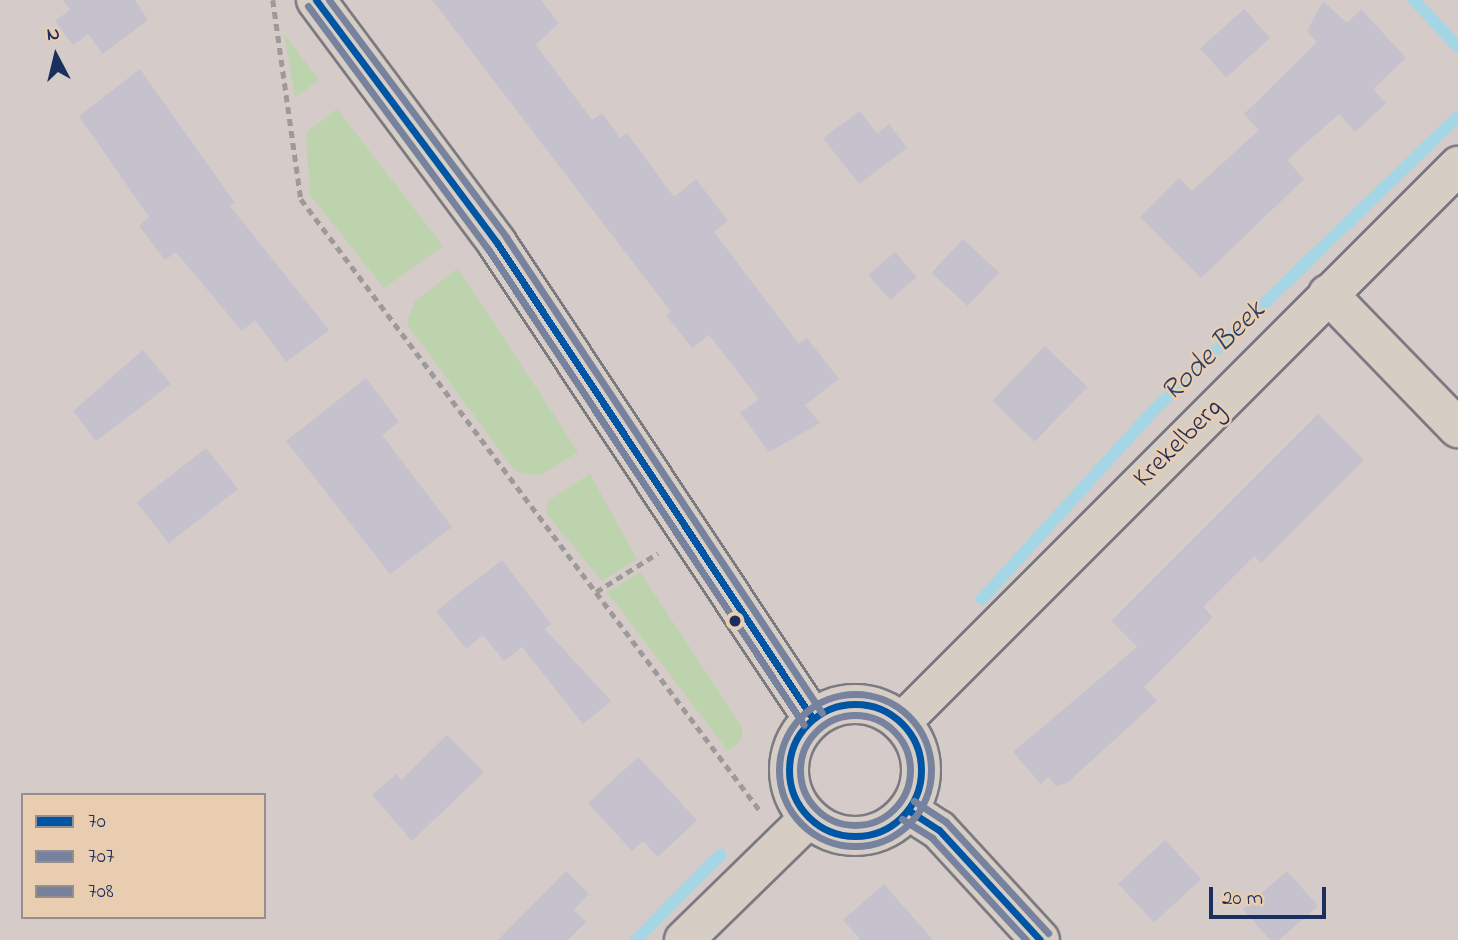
<!DOCTYPE html>
<style>
body{margin:0}
#map{position:relative;width:1458px;height:940px;overflow:hidden;background:#d5cbc8;font-family:"Indie Flower",sans-serif}
div>[style]{position:absolute}
.green>*{inset:0;background:#bdd3ae}
.stream>*{height:12px;margin:-6px;padding:0 6px;transform-origin:6px;border-radius:6px;background:#a5d6e5}
.building>*{inset:0;background:#c5c2cd;transform-origin:0 0}
.path>*{height:4.5px;margin-top:-2.25px;transform-origin:0;background:repeating-linear-gradient(90deg,#9e9a99 0 7px,transparent 0 12px)}
.roads{filter:drop-shadow(2px 0 #7b7a82) drop-shadow(-2px 0 #7b7a82) drop-shadow(0 2px #7b7a82) drop-shadow(0 -2px #7b7a82)}
.minor>*{height:38px;margin:-19px;padding:0 19px;transform-origin:19px;border-radius:19px;background:#d6cdc4}
.minor>.ring{margin:-19px;padding:0;box-sizing:content-box;background:none;border:38px solid #d6cdc4;border-radius:50%}
.bus-1>*{height:7px;margin:-3.5px;padding:0 3.5px;transform-origin:3.5px;border-radius:3.5px;background:#0056a4}
.bus-1>.ring{margin:-3.5px;padding:0;box-sizing:content-box;background:none;border:7px solid #0056a4;border-radius:50%}
.bus-2>*{height:7px;margin:-3.5px;padding:0 3.5px;transform-origin:3.5px;border-radius:3.5px;background:#76829e}
.bus-2>.ring{margin:-3.5px;padding:0;box-sizing:content-box;background:none;border:7px solid #76829e;border-radius:50%}
.bus-3>*{height:7px;margin:-3.5px;padding:0 3.5px;transform-origin:3.5px;border-radius:3.5px;background:#76829e}
.bus-3>.ring{margin:-3.5px;padding:0;box-sizing:content-box;background:none;border:7px solid #76829e;border-radius:50%}
.dots>*{width:19px;height:19px;translate:-50% -50%;box-sizing:border-box;border:4px solid #e9cdb0;border-radius:50%}
span{translate:-50% -50%;white-space:nowrap;text-align:center;line-height:1.15;-webkit-text-stroke:5px #e9cdb0;paint-order:stroke}
.street-label{font-size:28px;color:#1b2f5e}
.water-label{font-size:30px;color:#27406d;font-style:italic}
.legend{position:absolute;left:21px;top:793px;width:245px;height:126px;box-sizing:border-box;background:#e9cdb0;border:2px solid #978e8f;margin:0;padding:9px 12px;list-style:none;font-size:21px;color:#1b2f5e}
.legend li{display:flex;align-items:center;gap:14px;height:35px}
.legend b{width:35px;border:2px solid #978e8f}
.north{position:absolute;left:21px;top:21px;width:70px;height:70px;-webkit-text-stroke:5px #e9cdb0;paint-order:stroke;rotate:353deg;font-size:19px;font-weight:700;line-height:28px;text-align:center;color:#1b2f5e}
.north::after{content:'';display:block;margin:auto;width:24px;height:32px;background:#1b2f5e;clip-path:polygon(50% 0,100% 100%,50% 72%,0 100%)}
.scale{position:absolute;left:1209px;top:887px;width:117px;height:32px;box-sizing:border-box;border:4px solid #1b2f5e;border-top:0;padding-left:9px;font-size:21px;line-height:24px;white-space:nowrap;color:#1b2f5e;-webkit-text-stroke:5px #e9cdb0;paint-order:stroke}
</style>
<div id="map">
<div class="green">
<i style="clip-path:polygon(284px 34px,319px 80px,295px 97px)"></i>
<i style="clip-path:polygon(337px 109px,443px 246px,384px 288px,310px 195px,306px 133px)"></i>
<i style="clip-path:polygon(458px 268px,578px 452px,540px 476px,515px 471px,407px 324px,414px 302px)"></i>
<i style="clip-path:polygon(590px 474px,637px 559px,602px 581px,546px 513px,548px 501px)"></i>
<i style="clip-path:polygon(640px 572px,742px 727px,742px 739px,728px 751px,607px 592px)"></i>
</div>
<div class="stream">
<i style="left:1414px;top:0;width:64px;rotate:46.9deg"></i>
<i style="left:982px;top:599px;width:256px;rotate:-47.7deg"></i>
<i style="left:1154px;top:410px;width:423px;rotate:-44deg"></i>
<i style="left:636px;top:940px;width:120px;rotate:-45.3deg"></i>
</div>
<div class="building">
<i style="clip-path:polygon(63px 0,135px 0,148px 20px,103px 54px,88px 34px,73px 45px,55px 21px,70px 10px)"></i>
<i style="clip-path:polygon(432px 0,541px 0,559px 23px,536px 45px,592px 120px,602px 113px,620px 138px,627px 133px,674px 197px,696px 179px,728px 221px,714px 232px,799px 344px,807px 338px,839px 379px,805px 405px,820px 423px,769px 452px,740px 413px,759px 399px,709px 335px,692px 348px,666px 315px,671px 312px)"></i>
<i style="clip-path:polygon(1323px 1px,1347px 23px,1361px 9px,1406px 58px,1373px 89px,1386px 103px,1355px 132px,1339px 114px,1287px 160px,1304px 179px,1201px 278px,1140px 217px,1179px 178px,1192px 191px,1259px 130px,1244px 114px,1317px 42px,1307px 31px)"></i>
<i style="left:1244px;top:9px;width:39px;height:59px;rotate:48deg"></i>
<i style="clip-path:polygon(140px 69px,235px 203px,230px 206px,329px 330px,286px 362px,255px 320px,242px 331px,176px 252px,165px 260px,139px 226px,149px 217px,79px 116px)"></i>
<i style="clip-path:polygon(860px 111px,877px 134px,889px 124px,907px 148px,859px 184px,823px 138px)"></i>
<i style="left:963px;top:239px;width:49px;height:46px;rotate:43deg"></i>
<i style="left:895px;top:252px;width:33px;height:35px;rotate:49deg"></i>
<i style="left:1045px;top:346px;width:59px;height:76px;rotate:44deg"></i>
<i style="clip-path:polygon(143px 350px,171px 384px,96px 441px,73px 411px)"></i>
<i style="clip-path:polygon(366px 378px,399px 422px,382px 435px,452px 527px,390px 574px,286px 441px)"></i>
<i style="clip-path:polygon(1318px 414px,1364px 460px,1261px 563px,1254px 556px,1203px 607px,1213px 617px,1144px 687px,1157px 701px,1067px 783px,1056px 786px,1048px 777px,1041px 784px,1013px 752px,1137px 647px,1111px 621px)"></i>
<i style="left:206px;top:448px;width:52px;height:88px;rotate:52deg"></i>
<i style="clip-path:polygon(502px 560px,551px 624px,545px 629px,611px 701px,583px 724px,522px 647px,504px 661px,483px 635px,466px 649px,436px 611px)"></i>
<i style="clip-path:polygon(447px 735px,484px 772px,412px 841px,372px 795px,396px 774px,401px 780px)"></i>
<i style="clip-path:polygon(638px 757px,697px 820px,658px 857px,643px 841px,632px 851px,588px 803px)"></i>
<i style="left:1165px;top:840px;width:53px;height:64px;rotate:47deg"></i>
<i style="clip-path:polygon(566px 871px,589px 894px,574px 910px,586px 922px,568px 940px,498px 940px)"></i>
<i style="clip-path:polygon(1287px 871px,1318px 906px,1279px 940px,1270px 940px,1243px 909px)"></i>
<i style="clip-path:polygon(884px 884px,933px 940px,861px 940px,843px 920px)"></i>
</div>
<div class="path">
<i style="left:273px;top:0;width:201px;rotate:82deg"></i>
<i style="left:301px;top:199px;width:766px;rotate:53.12deg"></i>
<i style="left:596px;top:592px;width:73px;rotate:-32.2deg"></i>
</div>
<div class="roads">
<div class="minor">
<i style="left:316px;top:0;width:303px;rotate:53.3deg"></i>
<i style="left:497px;top:243px;width:571px;rotate:56.42deg"></i>
<i style="left:1328px;top:294px;width:187px;rotate:45.9deg"></i>
<i class="ring" style="left:789px;top:704px;width:94px;height:94px"></i>
<i style="left:901px;top:723px;width:788px;rotate:-45deg"></i>
<i style="left:908px;top:810px;width:37px;rotate:33deg"></i>
<i style="left:939px;top:830px;width:149px;rotate:47.4deg"></i>
<i style="left:684px;top:940px;width:175px;rotate:-44.3deg"></i>
</div>
</div>
<div class="bus-1">
<i style="left:316px;top:0;width:303px;rotate:53.3deg"></i>
<i style="left:497px;top:243px;width:571px;rotate:56.42deg"></i>
<i class="ring" style="left:789px;top:704px;width:125px;height:125px"></i>
<i style="left:908px;top:810px;width:37px;rotate:33deg"></i>
<i style="left:939px;top:830px;width:149px;rotate:47.4deg"></i>
</div>
<div class="bus-2">
<i style="left:308px;top:6px;width:302px;rotate:53.5deg"></i>
<i style="left:488px;top:249px;width:571px;rotate:56.42deg"></i>
<i class="ring" style="left:779px;top:694px;width:145px;height:145px"></i>
<i style="left:902px;top:819px;width:36px;rotate:32deg"></i>
<i style="left:932px;top:838px;width:139px;rotate:47.3deg"></i>
</div>
<div class="bus-3">
<i style="left:329px;top:0;width:296px;rotate:53.2deg"></i>
<i style="left:506px;top:237px;width:571px;rotate:56.42deg"></i>
<i class="ring" style="left:800px;top:715px;width:103px;height:103px"></i>
<i style="left:914px;top:801px;width:38px;rotate:33deg"></i>
<i style="left:946px;top:822px;width:151px;rotate:47.4deg"></i>
</div>
<div class="dots">
<i style="left:735px;top:621px;background:#1b2f5e"></i>
</div>
<div class="street-label">
<span style="left:1179px;top:444px;rotate:-45deg">Krekelberg</span>
</div>
<div class="water-label">
<span style="left:1214px;top:352px;rotate:-44deg">Rode Beek</span>
</div>
<ul class="legend">
<li><b style="height:9px;background:#0056a4"></b>70</li>
<li><b style="height:9px;background:#76829e"></b>707</li>
<li><b style="height:9px;background:#76829e"></b>708</li>
</ul>
<div class="north">N</div>
<div class="scale">20 m</div>
</div>
